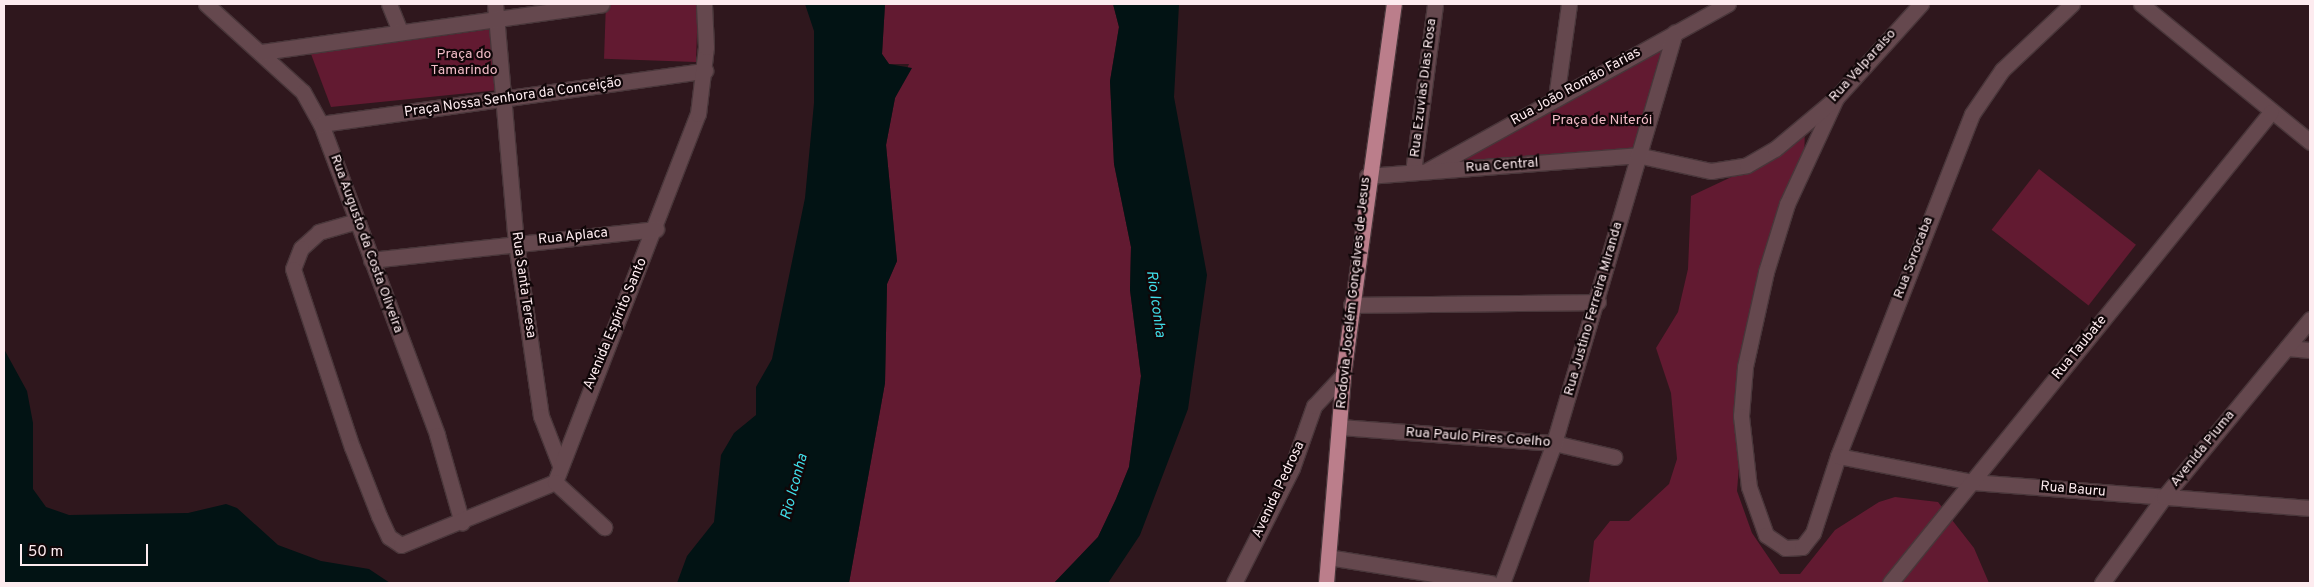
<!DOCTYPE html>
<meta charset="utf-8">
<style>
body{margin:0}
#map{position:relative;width:2314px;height:587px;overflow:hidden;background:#2f171d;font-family:Overpass,sans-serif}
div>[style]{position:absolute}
.green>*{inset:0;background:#621a31;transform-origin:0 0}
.water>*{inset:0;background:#021314}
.roads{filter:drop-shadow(1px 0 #49363a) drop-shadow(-1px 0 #49363a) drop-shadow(0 1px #49363a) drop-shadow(0 -1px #49363a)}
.minor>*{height:15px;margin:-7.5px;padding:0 7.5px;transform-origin:7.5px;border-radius:7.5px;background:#65484e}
.major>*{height:15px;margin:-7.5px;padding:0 7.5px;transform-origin:7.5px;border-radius:7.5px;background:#bb7e8b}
span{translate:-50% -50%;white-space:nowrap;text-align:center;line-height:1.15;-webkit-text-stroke:4.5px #100608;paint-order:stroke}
.park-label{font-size:14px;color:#f2bcc7}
.street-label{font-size:14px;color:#fdebef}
.water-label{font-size:15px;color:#40dde8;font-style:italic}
.frame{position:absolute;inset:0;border:5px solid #fdebef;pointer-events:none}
.scale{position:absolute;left:20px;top:544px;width:128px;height:22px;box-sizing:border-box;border:2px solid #fdebef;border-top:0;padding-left:6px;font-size:15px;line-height:18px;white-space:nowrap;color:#fdebef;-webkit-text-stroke:4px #100608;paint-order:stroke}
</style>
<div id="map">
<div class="green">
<i style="left:698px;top:4px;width:58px;height:92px;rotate:92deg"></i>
<i style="clip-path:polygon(885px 4px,1113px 4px,1119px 27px,1110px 81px,1114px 164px,1131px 247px,1130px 290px,1141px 376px,1129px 467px,1116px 499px,1098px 537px,1054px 583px,849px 583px,885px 383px,887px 284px,897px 261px,886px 145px,895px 98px,909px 64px,889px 64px,882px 54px)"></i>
<i style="clip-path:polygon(492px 29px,499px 90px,331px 107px,311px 54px)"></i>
<i style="clip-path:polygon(1673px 35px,1633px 160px,1416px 179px)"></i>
<i style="clip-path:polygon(1805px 125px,1804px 166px,1785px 240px,1757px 310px,1746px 381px,1737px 491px,1752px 533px,1780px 574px,1800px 574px,1835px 530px,1879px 502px,1895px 497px,1938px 502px,1974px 548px,1989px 583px,1589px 583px,1594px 541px,1610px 521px,1629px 521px,1669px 484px,1677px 459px,1671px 393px,1656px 348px,1678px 312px,1688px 269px,1691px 196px,1759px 164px)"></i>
<i style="left:2039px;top:169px;width:123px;height:77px;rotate:38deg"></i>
</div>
<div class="water">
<i style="clip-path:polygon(805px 4px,885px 4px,882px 54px,889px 64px,912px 68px,895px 98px,886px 145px,897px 261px,887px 284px,885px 383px,849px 583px,677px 583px,687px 556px,714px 522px,721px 455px,734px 433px,756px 415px,756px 387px,772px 359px,805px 198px,814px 103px,814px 31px)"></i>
<i style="clip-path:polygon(1113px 4px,1179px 4px,1174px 97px,1207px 275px,1188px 409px,1140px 535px,1108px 583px,1054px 583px,1098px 537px,1116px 499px,1129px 467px,1141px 376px,1130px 290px,1131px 247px,1114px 164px,1110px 81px,1119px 27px)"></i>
<i style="clip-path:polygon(4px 349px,27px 391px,33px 423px,33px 489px,46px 507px,69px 515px,188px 513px,226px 504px,237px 508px,278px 545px,321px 561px,369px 569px,390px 583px,4px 583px)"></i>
</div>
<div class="roads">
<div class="minor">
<i style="left:206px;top:4px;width:131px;rotate:42.2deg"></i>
<i style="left:303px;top:92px;width:37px;rotate:61deg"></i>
<i style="left:321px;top:124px;width:332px;rotate:69.5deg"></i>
<i style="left:437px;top:435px;width:91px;rotate:74.1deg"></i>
<i style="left:389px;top:4px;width:29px;rotate:68deg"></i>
<i style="left:495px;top:4px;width:240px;rotate:85deg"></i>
<i style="left:516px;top:243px;width:175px;rotate:81.8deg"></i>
<i style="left:541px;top:416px;width:53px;rotate:68.8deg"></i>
<i style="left:2141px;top:4px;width:218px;rotate:39.2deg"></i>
<i style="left:262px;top:52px;width:343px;rotate:-8deg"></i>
<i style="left:1556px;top:98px;width:95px;rotate:-82.1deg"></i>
<i style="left:1836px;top:98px;width:117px;rotate:114.8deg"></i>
<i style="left:1787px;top:204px;width:71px;rotate:107.2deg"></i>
<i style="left:1766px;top:272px;width:97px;rotate:102.5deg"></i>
<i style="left:1745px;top:367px;width:49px;rotate:94.7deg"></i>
<i style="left:1741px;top:416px;width:71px;rotate:83.6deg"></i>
<i style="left:1749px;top:487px;width:51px;rotate:70.5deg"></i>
<i style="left:1766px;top:535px;width:23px;rotate:34deg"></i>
<i style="left:1785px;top:548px;width:17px;rotate:-3deg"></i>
<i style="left:1802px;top:547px;width:18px;rotate:-52deg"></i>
<i style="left:1813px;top:533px;width:81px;rotate:-72deg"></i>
<i style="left:1838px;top:456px;width:367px;rotate:-68.6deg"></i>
<i style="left:1972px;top:114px;width:53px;rotate:-55.7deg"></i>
<i style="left:2002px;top:70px;width:96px;rotate:-43.3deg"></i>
<i style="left:321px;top:124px;width:388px;rotate:-7.9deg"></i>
<i style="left:1428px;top:170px;width:343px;rotate:-29deg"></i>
<i style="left:1413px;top:172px;width:169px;rotate:-82.5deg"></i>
<i style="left:1367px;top:176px;width:271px;rotate:-4.4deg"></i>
<i style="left:1637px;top:155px;width:76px;rotate:12.2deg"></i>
<i style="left:1711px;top:171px;width:36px;rotate:-9deg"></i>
<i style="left:1747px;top:165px;width:32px;rotate:-30deg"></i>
<i style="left:1775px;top:149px;width:80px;rotate:-39.9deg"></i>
<i style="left:1836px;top:98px;width:127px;rotate:-47.9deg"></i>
<i style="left:357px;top:221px;width:40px;rotate:164deg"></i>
<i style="left:319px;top:232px;width:24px;rotate:138deg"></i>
<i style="left:301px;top:248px;width:22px;rotate:111deg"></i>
<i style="left:293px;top:269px;width:188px;rotate:71.7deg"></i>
<i style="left:352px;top:447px;width:74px;rotate:68.6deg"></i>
<i style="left:379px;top:516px;width:23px;rotate:65deg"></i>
<i style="left:389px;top:537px;width:14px;rotate:34deg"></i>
<i style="left:401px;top:545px;width:166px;rotate:-22.2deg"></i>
<i style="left:555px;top:482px;width:395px;rotate:-68.8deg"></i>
<i style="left:698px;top:114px;width:67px;rotate:-83.2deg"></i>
<i style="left:706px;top:47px;width:43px;rotate:-92.7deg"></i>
<i style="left:371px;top:260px;width:287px;rotate:-6.2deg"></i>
<i style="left:1351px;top:305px;width:247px;rotate:-0.7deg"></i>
<i style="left:2287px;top:348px;width:23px;rotate:5deg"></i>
<i style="left:1340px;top:427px;width:215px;rotate:4.3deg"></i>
<i style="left:1554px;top:443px;width:62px;rotate:13.1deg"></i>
<i style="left:1838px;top:456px;width:136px;rotate:11deg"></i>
<i style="left:1972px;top:482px;width:339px;rotate:4.4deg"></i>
<i style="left:555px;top:482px;width:67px;rotate:42.6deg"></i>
<i style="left:1328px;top:557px;width:165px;rotate:9.1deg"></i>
<i style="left:1234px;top:583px;width:129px;rotate:-63.2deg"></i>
<i style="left:1292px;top:468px;width:66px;rotate:-70.5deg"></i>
<i style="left:1314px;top:406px;width:42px;rotate:-46.9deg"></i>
<i style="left:1502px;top:583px;width:149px;rotate:-69.6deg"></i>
<i style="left:1554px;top:443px;width:428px;rotate:-73.6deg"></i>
<i style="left:1890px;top:583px;width:606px;rotate:-51.03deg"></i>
<i style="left:2102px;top:583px;width:106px;rotate:-54.2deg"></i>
<i style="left:2164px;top:497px;width:230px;rotate:-50.6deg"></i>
</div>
<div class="major">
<i style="left:1326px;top:583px;width:209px;rotate:-85.3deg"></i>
<i style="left:1343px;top:375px;width:374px;rotate:-82.2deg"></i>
</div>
</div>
<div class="park-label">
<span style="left:464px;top:63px">Praça do<br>Tamarindo</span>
<span style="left:1602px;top:121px">Praça de Niterói</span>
</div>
<div class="street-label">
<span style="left:1863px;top:66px;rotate:-48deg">Rua Valparaiso</span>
<span style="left:1576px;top:87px;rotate:-29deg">Rua João Romão Farias</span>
<span style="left:1424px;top:88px;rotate:-83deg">Rua Ezuvias Dias Rosa</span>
<span style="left:513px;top:98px;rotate:-8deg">Praça Nossa Senhora da Conceição</span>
<span style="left:1502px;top:166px;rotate:-4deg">Rua Central</span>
<span style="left:573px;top:237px;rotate:-6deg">Rua Aplaca</span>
<span style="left:366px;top:244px;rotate:70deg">Rua Augusto da Costa Oliveira</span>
<span style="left:1914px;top:258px;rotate:-69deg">Rua Sorocaba</span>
<span style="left:523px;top:285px;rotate:82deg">Rua Santa Teresa</span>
<span style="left:1354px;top:293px;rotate:-84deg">Rodovia Jocelém Gonçalves de Jesus</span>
<span style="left:1594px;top:309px;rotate:-74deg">Rua Justino Ferreira Miranda</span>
<span style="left:616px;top:324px;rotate:-67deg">Avenida Espírito Santo</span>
<span style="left:2080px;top:348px;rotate:-51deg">Rua Taubate</span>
<span style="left:1478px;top:438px;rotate:4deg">Rua Paulo Pires Coelho</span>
<span style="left:2203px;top:449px;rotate:-51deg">Avenida Piuma</span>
<span style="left:1279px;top:490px;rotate:-65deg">Avenida Pedrosa</span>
<span style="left:2073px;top:490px;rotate:5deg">Rua Bauru</span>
</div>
<div class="water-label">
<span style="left:1155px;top:304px;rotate:82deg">Rio Iconha</span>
<span style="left:795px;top:487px;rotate:-75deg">Rio Iconha</span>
</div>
<div class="frame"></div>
<div class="scale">50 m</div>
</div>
